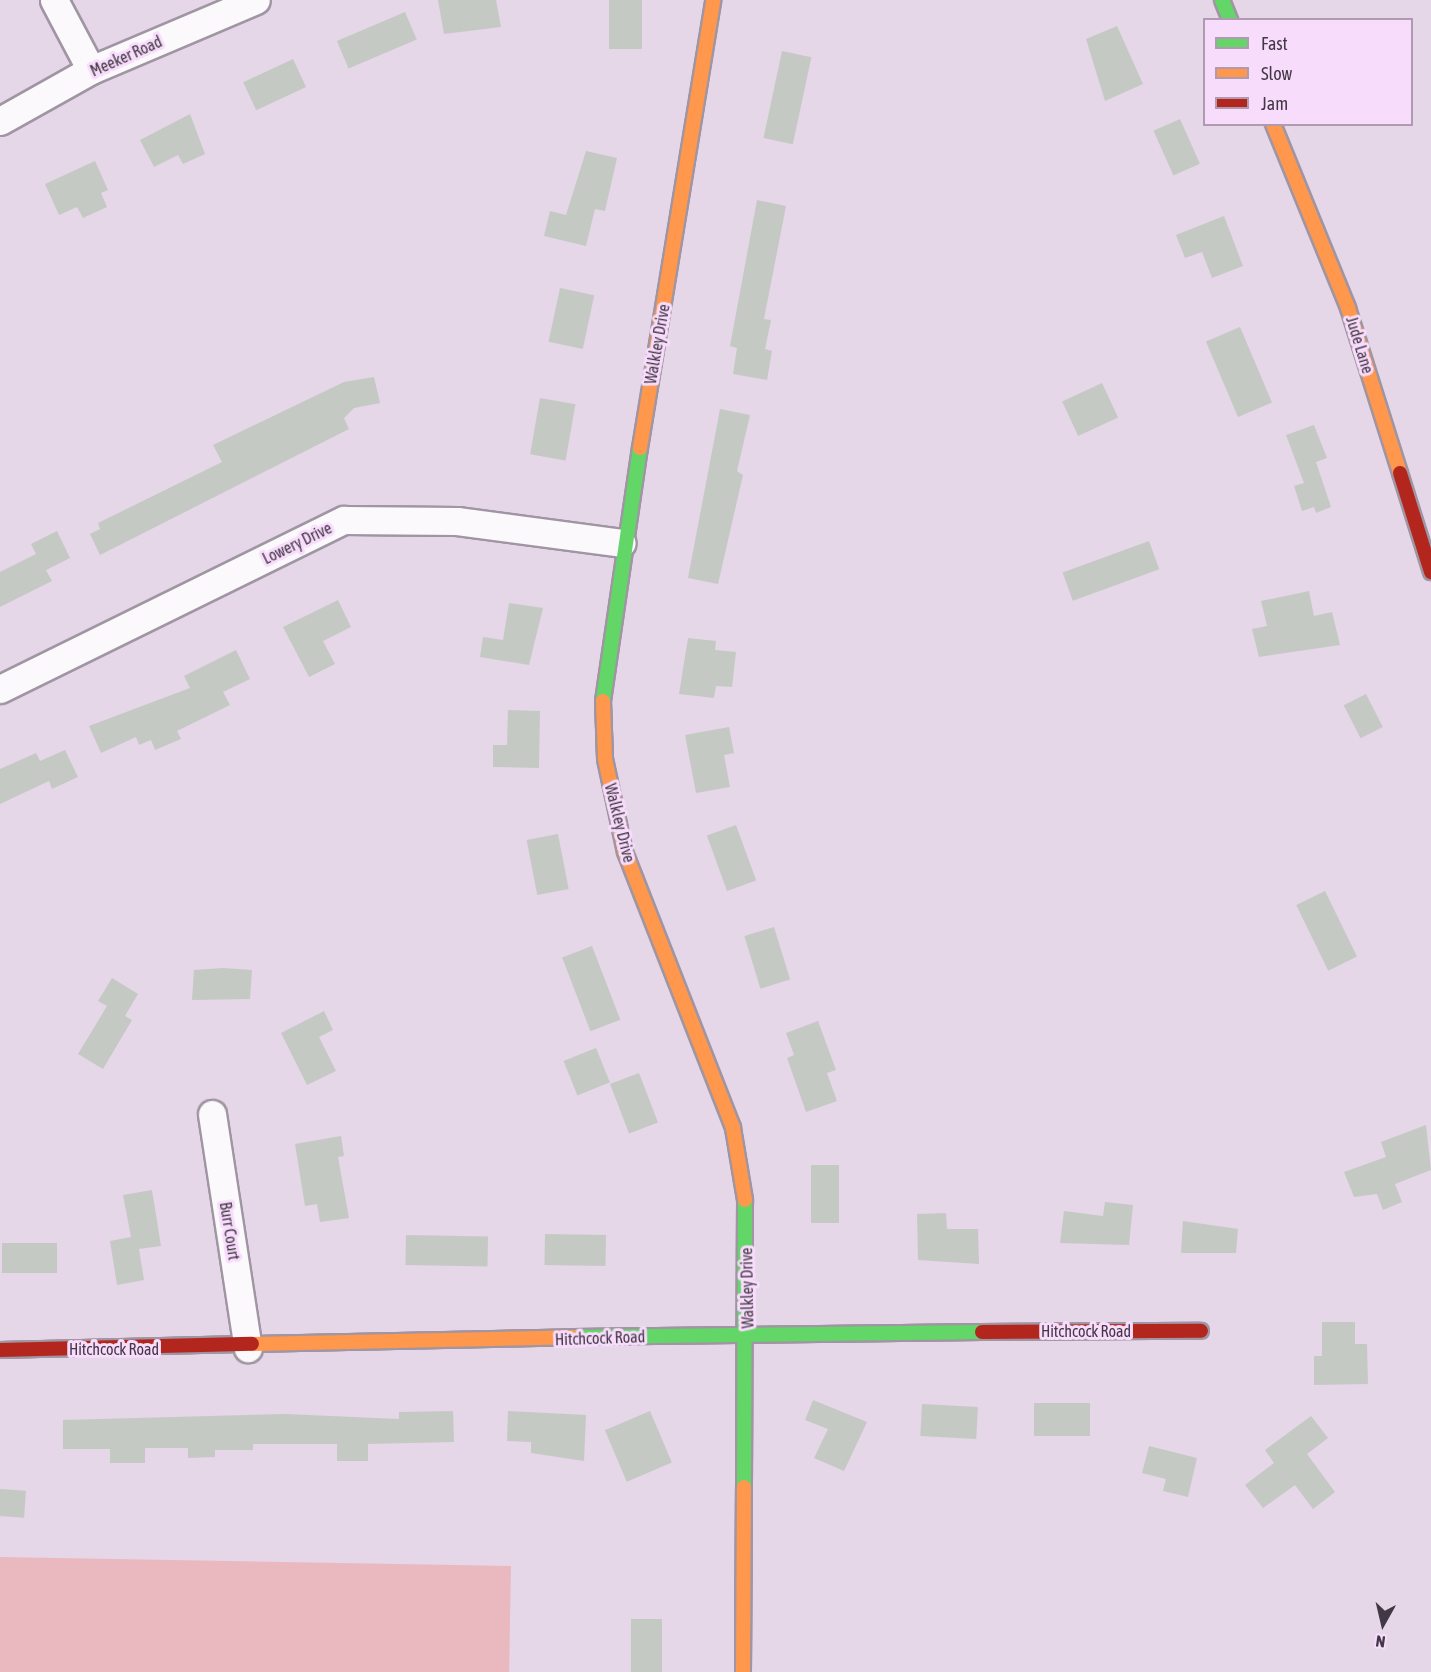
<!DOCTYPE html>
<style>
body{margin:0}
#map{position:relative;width:1431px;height:1672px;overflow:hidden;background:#e5d6e8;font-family:"Asap Condensed",sans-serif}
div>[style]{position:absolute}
.green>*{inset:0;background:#eab8bf;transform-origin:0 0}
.building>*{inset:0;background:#c5c9c4;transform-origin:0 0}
.roads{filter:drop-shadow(2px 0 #a095a2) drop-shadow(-2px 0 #a095a2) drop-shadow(0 2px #a095a2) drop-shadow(0 -2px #a095a2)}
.street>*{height:27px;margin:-13.5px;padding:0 13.5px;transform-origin:13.5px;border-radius:13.5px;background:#fbf9fc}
.fast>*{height:14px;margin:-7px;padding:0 7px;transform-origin:7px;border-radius:7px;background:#63d668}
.slow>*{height:14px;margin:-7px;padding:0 7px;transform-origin:7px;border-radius:7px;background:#ff974d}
.jam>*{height:14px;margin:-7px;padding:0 7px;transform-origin:7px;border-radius:7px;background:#b3261e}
span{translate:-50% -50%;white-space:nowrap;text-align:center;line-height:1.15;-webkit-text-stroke:6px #f8dcfc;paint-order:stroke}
.street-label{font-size:16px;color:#423744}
.legend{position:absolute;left:1203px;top:18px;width:210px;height:108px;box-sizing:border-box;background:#f8dcfc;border:2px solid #af9ab2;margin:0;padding:8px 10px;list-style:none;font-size:18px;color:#423744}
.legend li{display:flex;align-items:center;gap:12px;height:30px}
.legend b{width:30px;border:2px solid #af9ab2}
.north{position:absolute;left:1353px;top:1594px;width:60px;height:60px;-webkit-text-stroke:4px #f8dcfc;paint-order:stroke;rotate:188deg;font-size:16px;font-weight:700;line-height:24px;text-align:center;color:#423744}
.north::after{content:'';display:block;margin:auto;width:21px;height:27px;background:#423744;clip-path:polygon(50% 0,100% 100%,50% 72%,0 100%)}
</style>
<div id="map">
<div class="green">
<i style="left:0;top:1557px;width:511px;height:115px;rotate:1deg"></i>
</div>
<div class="building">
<i style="clip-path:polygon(438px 0,496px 0,501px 27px,444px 34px)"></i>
<i style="left:609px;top:0;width:33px;height:49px"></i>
<i style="left:405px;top:12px;width:30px;height:74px;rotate:67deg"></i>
<i style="clip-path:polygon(1117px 26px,1143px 84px,1105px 101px,1086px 39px)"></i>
<i style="left:782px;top:51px;width:30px;height:89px;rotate:12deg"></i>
<i style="left:293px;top:59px;width:31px;height:55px;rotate:65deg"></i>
<i style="clip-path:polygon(190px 114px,205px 154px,183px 164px,178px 155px,154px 167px,140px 140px)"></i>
<i style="left:1180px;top:119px;width:49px;height:29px;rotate:66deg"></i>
<i style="clip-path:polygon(586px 151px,617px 158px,605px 211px,595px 209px,586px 246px,544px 236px,550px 211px,566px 215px)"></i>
<i style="clip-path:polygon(95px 161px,108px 190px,101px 193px,107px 207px,83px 218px,77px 207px,59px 215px,45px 184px)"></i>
<i style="clip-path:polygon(757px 200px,786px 206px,764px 319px,771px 320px,765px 349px,772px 351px,767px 380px,733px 374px,737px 348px,730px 346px)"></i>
<i style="clip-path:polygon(1224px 216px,1243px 266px,1212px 278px,1202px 252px,1185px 258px,1176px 235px)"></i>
<i style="left:560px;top:288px;width:35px;height:55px;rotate:12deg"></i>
<i style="left:1240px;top:327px;width:82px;height:37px;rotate:67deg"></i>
<i style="clip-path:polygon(374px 377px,380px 403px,354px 408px,344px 418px,349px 429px,100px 555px,90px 534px,100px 529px,98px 523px,222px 462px,213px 445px,344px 382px)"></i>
<i style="left:1102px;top:383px;width:38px;height:44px;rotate:65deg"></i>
<i style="left:540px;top:398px;width:36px;height:57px;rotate:10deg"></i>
<i style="clip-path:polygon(720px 409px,750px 415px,737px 471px,743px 475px,718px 584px,688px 578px)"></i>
<i style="clip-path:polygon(1314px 425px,1327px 458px,1316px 462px,1331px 507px,1316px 513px,1314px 507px,1302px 511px,1294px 486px,1304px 483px,1286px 435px)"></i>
<i style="clip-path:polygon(57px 531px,70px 558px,46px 570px,52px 581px,0 607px,0 572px,36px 554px,31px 544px)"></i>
<i style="left:1149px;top:541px;width:30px;height:92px;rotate:70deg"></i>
<i style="clip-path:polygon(1309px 591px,1314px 616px,1332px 612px,1340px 645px,1259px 657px,1252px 629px,1267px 626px,1261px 601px)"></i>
<i style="clip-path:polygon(338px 600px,351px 627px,323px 641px,335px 664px,309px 677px,283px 627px)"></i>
<i style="clip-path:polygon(509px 603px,543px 608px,529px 665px,480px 657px,483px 637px,503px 640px)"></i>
<i style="clip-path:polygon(688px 638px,716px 641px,715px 650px,736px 652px,732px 687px,716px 686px,714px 698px,679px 694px)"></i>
<i style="clip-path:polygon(236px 650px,250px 679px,223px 692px,230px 705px,177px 731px,181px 739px,155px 750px,151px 740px,139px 745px,136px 737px,101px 753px,89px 726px,190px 688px,184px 676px)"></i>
<i style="left:1366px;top:694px;width:37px;height:25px;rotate:63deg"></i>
<i style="clip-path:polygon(508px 710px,540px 711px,539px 768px,493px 767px,493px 745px,507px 745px)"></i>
<i style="clip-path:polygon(729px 727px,734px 753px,724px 755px,730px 787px,696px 793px,685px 735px)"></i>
<i style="clip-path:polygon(65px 750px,78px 777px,52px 789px,49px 781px,0 804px,0 769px,36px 753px,40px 761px)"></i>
<i style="left:736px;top:825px;width:59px;height:31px;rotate:70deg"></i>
<i style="left:558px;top:834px;width:56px;height:32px;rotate:79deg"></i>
<i style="left:1325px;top:891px;width:73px;height:32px;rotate:64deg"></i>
<i style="left:774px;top:927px;width:55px;height:31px;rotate:73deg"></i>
<i style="left:592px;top:946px;width:79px;height:32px;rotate:69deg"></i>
<i style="clip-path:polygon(223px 968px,252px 970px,250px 999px,192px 1000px,194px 970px)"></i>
<i style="clip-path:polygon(112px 978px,138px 994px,125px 1016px,132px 1020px,103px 1069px,78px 1054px,107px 1006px,98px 1001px)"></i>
<i style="clip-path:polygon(324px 1011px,333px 1030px,319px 1037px,336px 1071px,307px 1085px,281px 1033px)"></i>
<i style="clip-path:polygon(818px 1021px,836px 1070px,827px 1073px,837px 1101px,806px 1112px,787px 1058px,794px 1055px,786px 1033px)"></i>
<i style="left:596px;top:1048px;width:37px;height:35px;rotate:68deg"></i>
<i style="left:639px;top:1073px;width:53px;height:31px;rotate:69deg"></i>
<i style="clip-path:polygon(1426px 1125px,1431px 1170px,1395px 1184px,1402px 1202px,1383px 1210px,1377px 1194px,1354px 1197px,1344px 1172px,1386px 1157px,1381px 1142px)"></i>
<i style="clip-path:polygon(341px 1136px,344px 1156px,338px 1157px,349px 1218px,320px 1222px,317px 1204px,305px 1206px,295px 1144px)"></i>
<i style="left:811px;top:1165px;width:28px;height:58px"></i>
<i style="clip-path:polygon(152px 1190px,161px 1246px,139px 1249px,144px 1280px,117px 1285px,110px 1241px,131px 1237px,123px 1195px)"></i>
<i style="clip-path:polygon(1105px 1202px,1133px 1205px,1129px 1245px,1060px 1243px,1064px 1211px,1103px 1216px)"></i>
<i style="clip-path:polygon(946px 1213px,947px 1229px,978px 1229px,979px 1264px,918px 1260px,917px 1214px)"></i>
<i style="clip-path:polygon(1183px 1221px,1238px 1229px,1236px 1253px,1181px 1253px)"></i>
<i style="left:545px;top:1234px;width:61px;height:31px;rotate:1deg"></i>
<i style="left:406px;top:1235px;width:82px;height:30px;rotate:1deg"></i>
<i style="left:2px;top:1243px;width:55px;height:30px"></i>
<i style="clip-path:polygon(1322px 1322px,1355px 1322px,1355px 1344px,1367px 1344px,1368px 1384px,1314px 1385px,1314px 1356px,1322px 1356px)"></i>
<i style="clip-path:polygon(813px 1400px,867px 1422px,844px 1471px,814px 1458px,828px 1429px,805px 1420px)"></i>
<i style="left:1090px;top:1403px;width:33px;height:56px;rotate:90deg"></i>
<i style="left:922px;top:1404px;width:56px;height:32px;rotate:3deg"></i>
<i style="clip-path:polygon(453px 1411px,454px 1442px,368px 1444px,368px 1461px,337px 1461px,337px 1444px,253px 1444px,253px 1450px,215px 1450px,215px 1457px,188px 1458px,188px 1448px,145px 1448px,145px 1463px,110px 1463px,110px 1449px,63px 1449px,63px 1420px,285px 1414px,399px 1419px,399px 1412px)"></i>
<i style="clip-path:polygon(508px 1411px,586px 1415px,584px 1461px,531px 1453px,531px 1442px,507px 1441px)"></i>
<i style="left:650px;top:1411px;width:56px;height:49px;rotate:67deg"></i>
<i style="clip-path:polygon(1311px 1416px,1328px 1438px,1307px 1454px,1335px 1492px,1313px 1509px,1295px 1485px,1263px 1508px,1245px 1485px,1274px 1463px,1265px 1450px)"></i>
<i style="clip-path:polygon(1149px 1446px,1197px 1458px,1188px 1497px,1163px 1491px,1166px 1479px,1142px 1473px)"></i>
<i style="left:0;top:1489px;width:26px;height:27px;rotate:4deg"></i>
<i style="left:631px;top:1619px;width:31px;height:53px"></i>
</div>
<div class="roads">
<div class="street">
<i style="left:54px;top:0;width:79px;rotate:62.1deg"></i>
<i style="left:0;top:121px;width:104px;rotate:-29.3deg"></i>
<i style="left:91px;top:70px;width:179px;rotate:-23deg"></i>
<i style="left:0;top:689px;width:383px;rotate:-26.2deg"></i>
<i style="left:344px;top:520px;width:113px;rotate:0.5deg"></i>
<i style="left:457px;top:521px;width:166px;rotate:7.6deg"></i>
<i style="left:212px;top:1114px;width:237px;rotate:81.3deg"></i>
</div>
<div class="fast">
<i style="left:1222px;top:0;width:22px;rotate:68deg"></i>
<i style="left:603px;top:701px;width:256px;rotate:-81.7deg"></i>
<i style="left:574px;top:1337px;width:408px;rotate:-0.7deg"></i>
<i style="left:744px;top:1487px;width:287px;rotate:-89.8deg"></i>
</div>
<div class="slow">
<i style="left:1273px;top:124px;width:199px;rotate:67.8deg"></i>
<i style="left:1348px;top:308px;width:173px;rotate:72.5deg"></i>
<i style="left:640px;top:448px;width:454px;rotate:-80.7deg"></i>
<i style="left:603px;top:701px;width:58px;rotate:88deg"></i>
<i style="left:605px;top:759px;width:95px;rotate:77.9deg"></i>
<i style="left:625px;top:852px;width:296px;rotate:68.6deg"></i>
<i style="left:733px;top:1128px;width:73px;rotate:80.5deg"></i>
<i style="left:252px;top:1344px;width:322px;rotate:-1.2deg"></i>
<i style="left:743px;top:1672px;width:185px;rotate:-89.7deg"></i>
</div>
<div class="jam">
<i style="left:1400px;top:473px;width:104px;rotate:72.6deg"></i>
<i style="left:982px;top:1332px;width:219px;rotate:-0.3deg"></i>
<i style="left:0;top:1350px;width:252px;rotate:-1.4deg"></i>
</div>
</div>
<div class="street-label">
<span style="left:126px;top:56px;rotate:-24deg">Meeker Road</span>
<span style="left:657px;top:344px;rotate:-80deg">Walkley Drive</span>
<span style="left:1360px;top:345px;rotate:73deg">Jude Lane</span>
<span style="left:297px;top:543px;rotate:-26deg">Lowery Drive</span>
<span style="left:620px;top:823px;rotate:76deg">Walkley Drive</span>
<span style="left:230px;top:1231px;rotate:81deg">Burr Court</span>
<span style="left:747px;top:1288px;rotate:-91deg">Walkley Drive</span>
<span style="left:1086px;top:1331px">Hitchcock Road</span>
<span style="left:600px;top:1338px;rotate:-2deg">Hitchcock Road</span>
<span style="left:114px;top:1349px">Hitchcock Road</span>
</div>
<ul class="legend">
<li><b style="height:8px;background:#63d668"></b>Fast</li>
<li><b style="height:8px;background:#ff974d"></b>Slow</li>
<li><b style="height:8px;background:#b3261e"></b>Jam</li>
</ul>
<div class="north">N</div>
</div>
